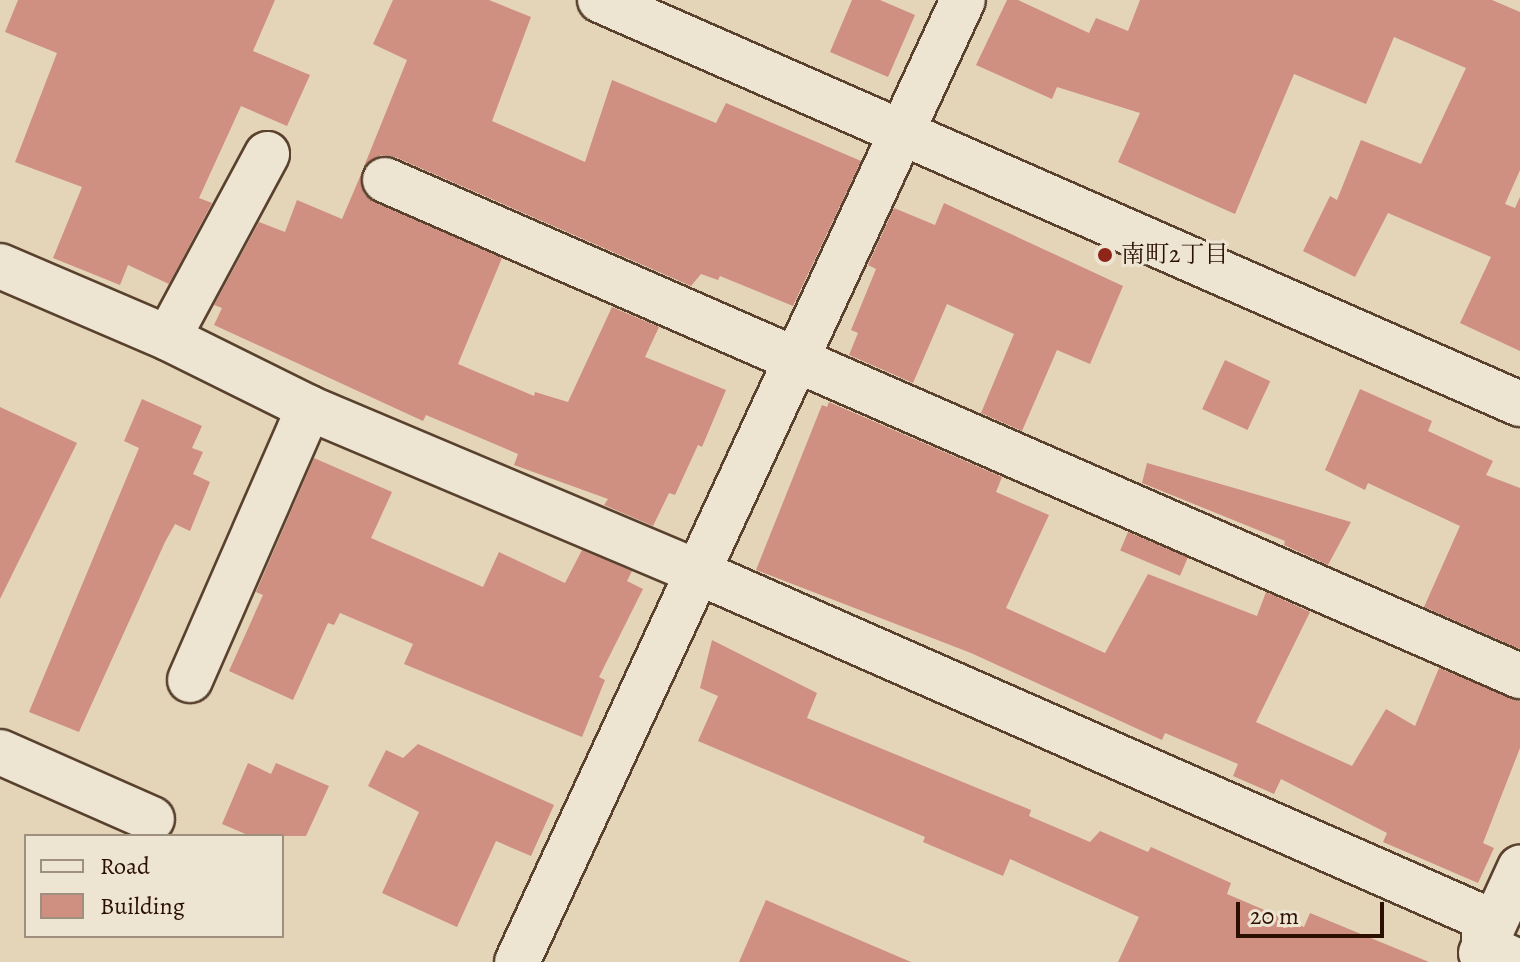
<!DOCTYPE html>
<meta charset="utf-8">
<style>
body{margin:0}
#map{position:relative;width:1520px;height:962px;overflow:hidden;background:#e4d5b9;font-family:Alegreya,"Noto Serif JP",serif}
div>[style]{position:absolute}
.building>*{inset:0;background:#cf8f81;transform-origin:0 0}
.roads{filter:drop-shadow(2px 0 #59412e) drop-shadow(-2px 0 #59412e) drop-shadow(0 2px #59412e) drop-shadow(0 -2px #59412e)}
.minor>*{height:44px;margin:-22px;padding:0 22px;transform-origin:22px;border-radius:22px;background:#ede4d2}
.tertiary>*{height:44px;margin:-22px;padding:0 22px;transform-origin:22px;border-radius:22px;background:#ede4d2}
.dots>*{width:22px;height:22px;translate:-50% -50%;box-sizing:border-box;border:4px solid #ede4d2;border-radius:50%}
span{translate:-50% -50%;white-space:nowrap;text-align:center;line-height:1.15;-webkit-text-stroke:6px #ede4d2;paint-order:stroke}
.poi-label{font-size:24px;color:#2b1000}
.left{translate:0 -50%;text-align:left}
.legend{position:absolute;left:24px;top:834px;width:260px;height:104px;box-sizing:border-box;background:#ede4d2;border:2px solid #9f8f7e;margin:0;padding:10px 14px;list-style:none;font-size:24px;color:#2b1000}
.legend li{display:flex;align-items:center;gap:16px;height:40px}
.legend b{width:40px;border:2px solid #9f8f7e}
.scale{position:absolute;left:1236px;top:902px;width:148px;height:36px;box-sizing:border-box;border:4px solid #2b1000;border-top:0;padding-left:10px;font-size:24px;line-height:28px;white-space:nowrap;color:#2b1000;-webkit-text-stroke:6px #ede4d2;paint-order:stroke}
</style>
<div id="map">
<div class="building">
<i style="clip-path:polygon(18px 0,275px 0,253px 51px,310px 75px,287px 126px,241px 106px,199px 198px,212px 203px,169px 284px,128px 265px,120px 285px,53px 258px,82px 187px,15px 162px,57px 53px,5px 32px)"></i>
<i style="clip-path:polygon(393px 0,489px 0,531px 17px,492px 121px,585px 162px,612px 80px,716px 123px,726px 103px,861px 161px,793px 306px,720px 276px,718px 280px,701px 274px,691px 286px,395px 157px,381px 155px,363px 169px,407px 60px,373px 44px)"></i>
<i style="clip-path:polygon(852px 0,880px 0,915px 15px,888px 77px,830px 52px)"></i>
<i style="clip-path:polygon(1007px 0,1018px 0,1089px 33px,1096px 18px,1128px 31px,1140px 0,1492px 0,1520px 12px,1520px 170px,1505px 204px,1515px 208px,1520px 197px,1520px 351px,1460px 323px,1491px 257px,1388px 213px,1355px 277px,1303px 251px,1330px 196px,1337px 200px,1361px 140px,1421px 164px,1466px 68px,1394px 37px,1366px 104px,1294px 74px,1235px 214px,1118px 162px,1140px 113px,1057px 87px,1052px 99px,976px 65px)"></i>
<i style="clip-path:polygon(362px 172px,364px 194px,374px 202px,502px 258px,458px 364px,534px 396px,535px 392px,568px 402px,612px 307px,659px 327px,645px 357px,726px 390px,702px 447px,698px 445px,675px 495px,669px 493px,653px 526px,604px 505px,608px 499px,514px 465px,518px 454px,426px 415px,423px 421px,214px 325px,222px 308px,214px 305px,259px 222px,285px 232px,297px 200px,342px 219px)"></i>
<i style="clip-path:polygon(944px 203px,1123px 286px,1090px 364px,1057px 350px,1022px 431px,981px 413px,1014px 334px,947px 304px,913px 383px,849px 355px,858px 333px,851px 330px,876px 269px,868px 265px,894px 208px,935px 225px)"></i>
<i style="left:1225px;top:360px;width:50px;height:54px;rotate:25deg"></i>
<i style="clip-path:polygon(1360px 389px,1432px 421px,1428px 431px,1493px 461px,1486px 475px,1520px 488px,1520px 649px,1424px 607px,1460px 526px,1368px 483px,1365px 490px,1325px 470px)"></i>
<i style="clip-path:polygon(142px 399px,202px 426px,192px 448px,203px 452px,193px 474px,210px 482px,190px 531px,175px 524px,165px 542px,79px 732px,29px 712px,139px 448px,124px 441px)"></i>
<i style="clip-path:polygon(829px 402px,1002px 477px,996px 492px,1049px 515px,1006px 608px,1105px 653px,1148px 574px,1257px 616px,1266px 592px,1310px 612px,1256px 722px,1352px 766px,1386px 709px,1415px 726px,1439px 668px,1520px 701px,1520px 748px,1483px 843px,1494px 848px,1478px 883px,1383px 842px,1387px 833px,1281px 779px,1274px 794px,1233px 776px,1238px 764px,1165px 733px,1162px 740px,971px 653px,756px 570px,822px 405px,827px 407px)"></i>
<i style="clip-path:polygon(0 407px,77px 443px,0 599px)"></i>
<i style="clip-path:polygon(314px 458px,392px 492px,371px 538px,483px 587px,499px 552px,565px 583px,582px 550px,632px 571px,627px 581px,643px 589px,599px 677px,605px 680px,582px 737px,404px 664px,413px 644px,340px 613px,334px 625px,328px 623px,293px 700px,229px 671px,263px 595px,256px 592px)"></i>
<i style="clip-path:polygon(1147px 463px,1217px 483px,1351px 522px,1328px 565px,1284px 545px,1285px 541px,1142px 483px)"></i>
<i style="left:1128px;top:532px;width:65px;height:20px;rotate:23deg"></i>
<i style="clip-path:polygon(712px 640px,817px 693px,807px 718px,1031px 810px,1029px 816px,1090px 842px,1100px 831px,1148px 852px,1151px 847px,1231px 883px,1227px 894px,1304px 927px,1310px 913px,1429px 962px,1118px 962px,1139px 917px,1010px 859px,1003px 876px,923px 842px,925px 837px,698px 741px,718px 696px,700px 688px)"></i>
<i style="clip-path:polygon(418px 744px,554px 805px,531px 856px,496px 841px,457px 927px,382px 893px,419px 812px,368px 786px,386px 750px,403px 758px)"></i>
<i style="clip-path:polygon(248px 763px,271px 774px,276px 763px,329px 786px,306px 836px,250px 836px,222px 824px)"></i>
<i style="clip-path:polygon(766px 900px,911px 962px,739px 962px)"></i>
</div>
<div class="roads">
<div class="minor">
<i style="left:385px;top:180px;width:1239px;rotate:23.61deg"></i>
<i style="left:0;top:266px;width:183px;rotate:23.2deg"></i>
<i style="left:168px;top:338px;width:157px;rotate:26.4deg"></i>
<i style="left:309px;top:408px;width:424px;rotate:22.9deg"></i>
<i style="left:700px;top:573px;width:857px;rotate:23.75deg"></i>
<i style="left:1484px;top:918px;width:28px;rotate:90deg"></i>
<i style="left:1484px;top:946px;width:38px;rotate:25deg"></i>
<i style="left:168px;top:338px;width:209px;rotate:-61.7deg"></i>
<i style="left:190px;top:680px;width:297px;rotate:-66.4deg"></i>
<i style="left:0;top:752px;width:166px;rotate:23.8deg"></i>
<i style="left:1481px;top:953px;width:94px;rotate:-65.4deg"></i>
<i style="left:517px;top:962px;width:1060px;rotate:-65.13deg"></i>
</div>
<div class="tertiary">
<i style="left:600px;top:0;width:1005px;rotate:23.71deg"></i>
</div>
</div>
<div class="dots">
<i style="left:1105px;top:255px;background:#8f2418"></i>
</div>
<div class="poi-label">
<span class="left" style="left:1121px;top:255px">南町2丁目</span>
</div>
<ul class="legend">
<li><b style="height:10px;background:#ede4d2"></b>Road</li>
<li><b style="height:22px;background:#cf8f81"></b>Building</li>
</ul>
<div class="scale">20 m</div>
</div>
